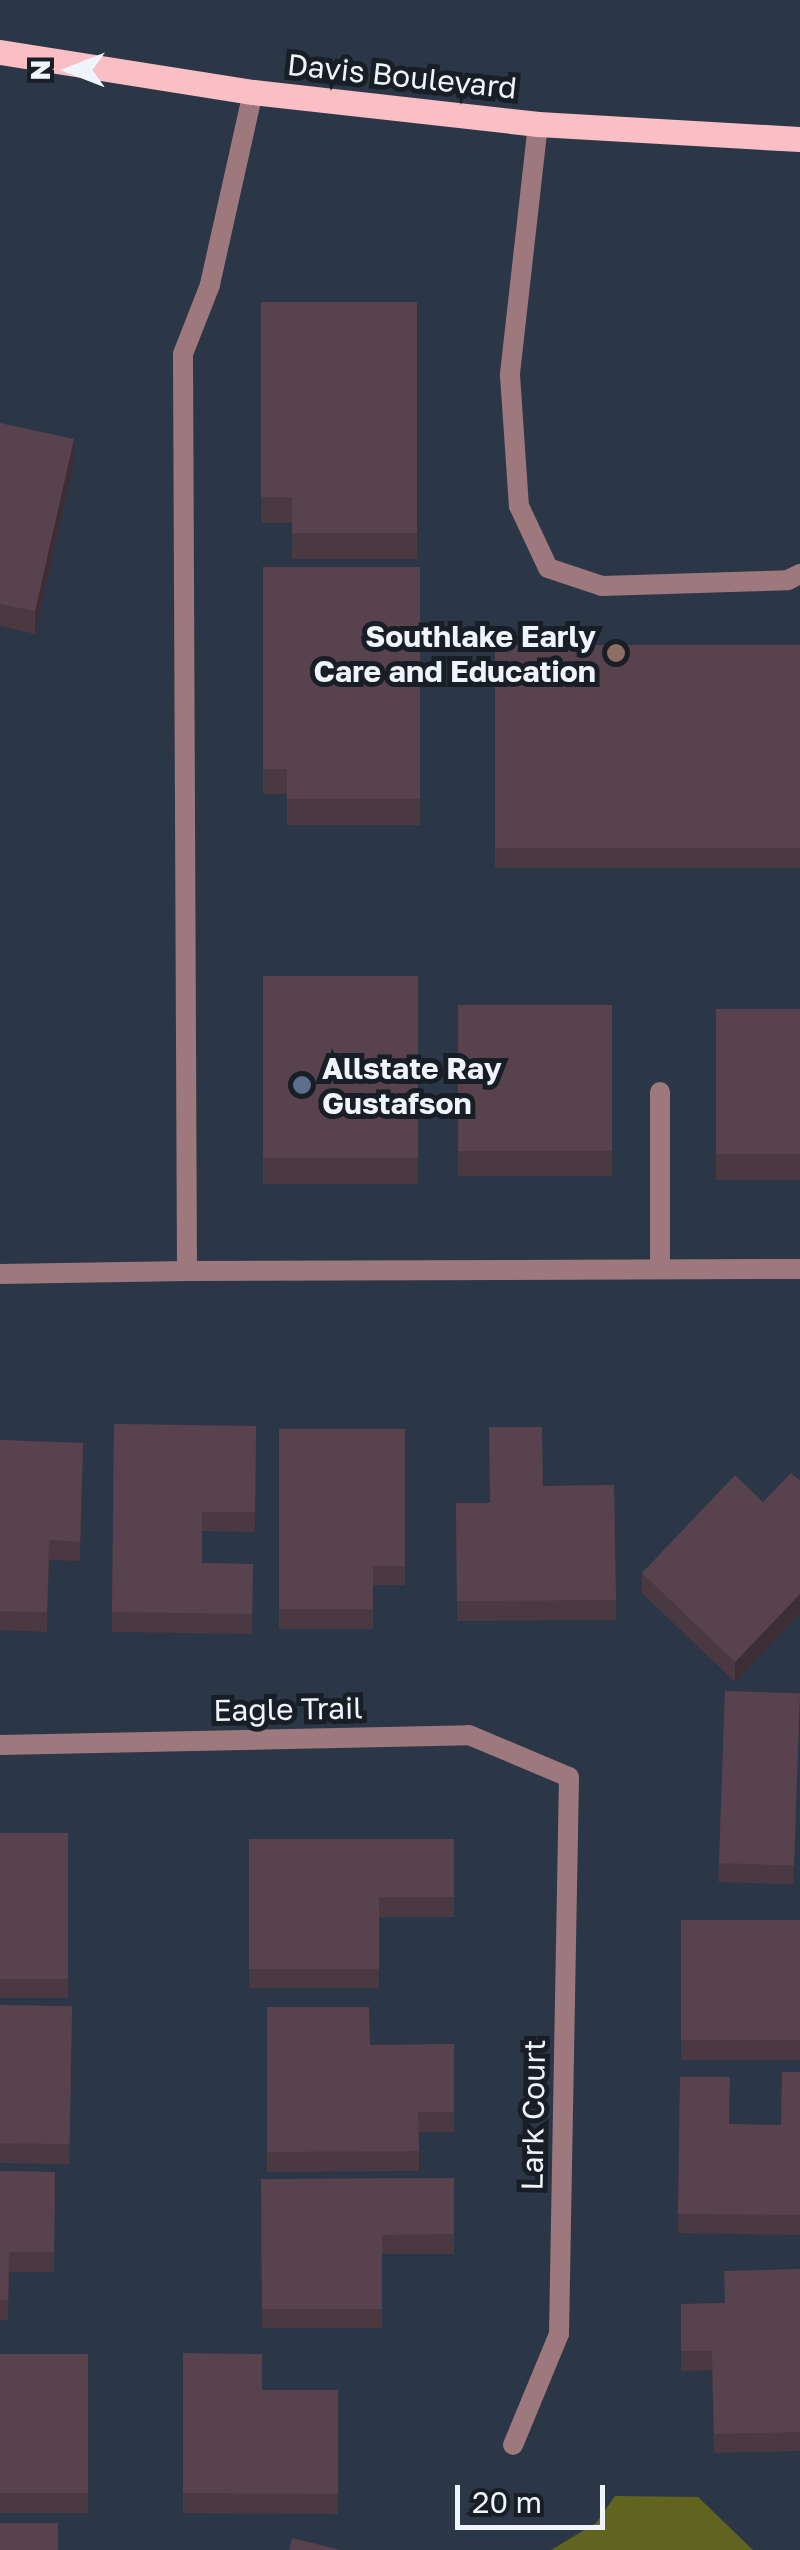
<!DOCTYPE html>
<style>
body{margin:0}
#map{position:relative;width:800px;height:2550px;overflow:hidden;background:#2b3647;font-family:"Golos Text",sans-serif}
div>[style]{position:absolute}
.green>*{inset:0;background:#61641f}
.lane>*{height:20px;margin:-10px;padding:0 10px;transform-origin:10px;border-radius:10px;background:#9d787c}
.street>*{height:20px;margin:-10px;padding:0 10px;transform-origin:10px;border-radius:10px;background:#9d787c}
.primary>*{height:25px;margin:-12.5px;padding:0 12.5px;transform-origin:12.5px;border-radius:12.5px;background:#fabec5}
.wall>*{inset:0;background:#4b3942;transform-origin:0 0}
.shaded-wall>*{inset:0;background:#3d2e36}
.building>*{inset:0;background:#57424d;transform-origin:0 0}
.dots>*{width:28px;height:28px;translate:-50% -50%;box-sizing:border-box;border:5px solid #181e25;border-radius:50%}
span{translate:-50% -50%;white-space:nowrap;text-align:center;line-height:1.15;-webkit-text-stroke:10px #181e25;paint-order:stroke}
.street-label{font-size:30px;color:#eef5fd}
.poi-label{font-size:30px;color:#eef5fd;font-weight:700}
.right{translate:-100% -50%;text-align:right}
.left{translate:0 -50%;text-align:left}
.north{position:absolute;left:20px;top:20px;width:100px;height:100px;-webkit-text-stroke:8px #181e25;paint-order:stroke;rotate:270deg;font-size:28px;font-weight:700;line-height:40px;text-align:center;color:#eef5fd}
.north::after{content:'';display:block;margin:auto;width:35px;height:45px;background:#eef5fd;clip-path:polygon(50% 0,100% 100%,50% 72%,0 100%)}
.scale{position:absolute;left:455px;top:2485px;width:150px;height:45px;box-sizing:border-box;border:5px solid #eef5fd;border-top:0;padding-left:12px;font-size:30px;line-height:35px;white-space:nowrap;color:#eef5fd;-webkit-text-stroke:8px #181e25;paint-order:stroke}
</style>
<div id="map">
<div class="green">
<i style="clip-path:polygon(615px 2496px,698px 2497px,753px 2550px,551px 2550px,596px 2523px)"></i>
</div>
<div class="lane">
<i style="left:253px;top:92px;width:198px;rotate:102.6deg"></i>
<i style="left:210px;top:285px;width:74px;rotate:111.4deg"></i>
<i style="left:183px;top:354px;width:917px;rotate:89.75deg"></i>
<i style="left:187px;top:1271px;width:613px;rotate:-0.19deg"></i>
<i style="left:538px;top:124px;width:253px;rotate:96.4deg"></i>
<i style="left:510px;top:375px;width:131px;rotate:86.1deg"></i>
<i style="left:519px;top:506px;width:68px;rotate:64.9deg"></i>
<i style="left:548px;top:568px;width:57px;rotate:18.4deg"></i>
<i style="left:602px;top:586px;width:186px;rotate:-1.8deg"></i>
<i style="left:788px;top:580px;width:13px;rotate:-27deg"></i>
<i style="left:660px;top:1092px;width:177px;rotate:90deg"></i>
<i style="left:0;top:1274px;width:187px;rotate:-0.9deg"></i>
</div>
<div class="street">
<i style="left:0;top:1745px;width:469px;rotate:-1.2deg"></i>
<i style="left:469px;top:1735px;width:108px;rotate:22.8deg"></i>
<i style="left:569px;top:1777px;width:557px;rotate:91.03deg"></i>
<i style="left:559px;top:2334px;width:120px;rotate:112.5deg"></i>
</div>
<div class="primary">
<i style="left:0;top:52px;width:256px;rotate:9deg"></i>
<i style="left:253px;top:92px;width:287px;rotate:6.4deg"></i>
<i style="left:538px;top:124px;width:262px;rotate:3.3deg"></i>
</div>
<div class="wall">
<i style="clip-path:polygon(261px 302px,417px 302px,417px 559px,292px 559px,292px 523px,261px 523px)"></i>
<i style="clip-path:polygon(0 423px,74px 462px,35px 634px,0 626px)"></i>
<i style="clip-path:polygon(263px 567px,420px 567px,420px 825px,287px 825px,287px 794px,263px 794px)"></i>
<i style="left:800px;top:645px;width:223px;height:305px;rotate:90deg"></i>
<i style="left:263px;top:976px;width:155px;height:208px"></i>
<i style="left:458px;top:1005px;width:154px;height:171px"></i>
<i style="left:716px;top:1009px;width:84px;height:171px"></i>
<i style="clip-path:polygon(114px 1424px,256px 1426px,255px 1532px,202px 1531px,202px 1563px,253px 1564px,252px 1634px,112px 1632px)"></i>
<i style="clip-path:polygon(279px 1429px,405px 1429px,405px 1585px,373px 1585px,373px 1629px,279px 1629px)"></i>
<i style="clip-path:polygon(0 1440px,83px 1443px,80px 1561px,49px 1560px,47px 1632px,0 1630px)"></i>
<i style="clip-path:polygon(800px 1481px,800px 1613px,735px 1682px,642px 1593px,642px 1573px)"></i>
<i style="clip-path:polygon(614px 1485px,616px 1620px,457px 1621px,456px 1503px,490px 1503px,543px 1486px)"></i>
<i style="left:725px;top:1691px;width:75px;height:191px;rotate:2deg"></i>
<i style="left:0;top:1833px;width:68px;height:165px"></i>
<i style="clip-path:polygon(249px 1839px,454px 1839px,454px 1917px,379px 1917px,379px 1988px,249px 1988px)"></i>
<i style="left:681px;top:1920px;width:119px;height:140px"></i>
<i style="left:0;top:2005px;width:72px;height:158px;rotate:1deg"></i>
<i style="clip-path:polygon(267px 2007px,370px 2045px,454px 2044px,454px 2132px,419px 2132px,419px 2171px,267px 2172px)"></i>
<i style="clip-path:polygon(800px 2072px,800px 2235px,678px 2233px,680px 2077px,729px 2124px,781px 2125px)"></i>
<i style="clip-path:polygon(0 2171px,55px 2172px,54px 2272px,9px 2272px,8px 2320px,0 2320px)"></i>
<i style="clip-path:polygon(454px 2178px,454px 2254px,382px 2254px,382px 2328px,262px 2328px,261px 2179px)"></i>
<i style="clip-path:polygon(800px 2269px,800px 2451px,714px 2453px,712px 2370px,681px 2371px,681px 2304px,724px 2303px)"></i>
<i style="clip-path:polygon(183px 2353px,262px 2390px,338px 2390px,338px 2514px,183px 2513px)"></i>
<i style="left:0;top:2354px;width:88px;height:159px"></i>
</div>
<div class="shaded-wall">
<i style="clip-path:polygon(74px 439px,74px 462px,35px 634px,35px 611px)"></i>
<i style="clip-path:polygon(800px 1594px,800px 1613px,735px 1682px,735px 1662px)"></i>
</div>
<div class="building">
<i style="clip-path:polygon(261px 302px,417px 302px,417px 533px,292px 533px,292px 497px,261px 497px)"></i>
<i style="clip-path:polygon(0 423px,74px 439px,35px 611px,0 604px)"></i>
<i style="clip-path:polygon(263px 567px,420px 567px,420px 799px,287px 799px,287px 769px,263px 769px)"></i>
<i style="left:800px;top:645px;width:203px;height:305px;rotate:90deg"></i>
<i style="left:263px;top:976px;width:155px;height:182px"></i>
<i style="left:458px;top:1005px;width:154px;height:146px"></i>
<i style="left:716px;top:1009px;width:84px;height:145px"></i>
<i style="clip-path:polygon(114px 1424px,256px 1426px,255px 1512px,202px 1512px,202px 1563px,253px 1564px,252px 1614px,112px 1612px)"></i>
<i style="clip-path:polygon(489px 1427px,542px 1427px,543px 1486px,614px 1485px,616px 1600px,457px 1601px,456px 1503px,490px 1503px)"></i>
<i style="clip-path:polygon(279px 1429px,405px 1429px,405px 1566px,373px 1566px,373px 1609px,279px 1609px)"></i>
<i style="clip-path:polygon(0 1440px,83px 1443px,80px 1542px,49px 1540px,47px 1612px,0 1611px)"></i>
<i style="clip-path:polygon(791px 1473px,800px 1481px,800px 1594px,735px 1662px,642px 1573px,735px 1475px,763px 1502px)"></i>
<i style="left:725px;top:1691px;width:75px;height:172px;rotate:2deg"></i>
<i style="left:0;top:1833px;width:68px;height:146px"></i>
<i style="clip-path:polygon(249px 1839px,454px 1839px,454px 1897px,379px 1897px,379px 1969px,249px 1969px)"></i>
<i style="left:681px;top:1920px;width:119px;height:120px"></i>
<i style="left:0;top:2005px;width:72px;height:138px;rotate:1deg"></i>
<i style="clip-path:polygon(267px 2007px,369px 2007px,370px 2045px,454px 2044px,454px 2112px,418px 2112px,419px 2151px,267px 2152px)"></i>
<i style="clip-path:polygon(782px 2072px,800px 2072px,800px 2215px,678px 2214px,680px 2077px,730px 2077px,729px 2124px,781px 2125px)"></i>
<i style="clip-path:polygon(0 2171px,55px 2172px,54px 2252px,9px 2252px,8px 2300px,0 2300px)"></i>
<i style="clip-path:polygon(454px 2178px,454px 2234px,382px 2235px,382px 2309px,262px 2309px,261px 2179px)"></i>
<i style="clip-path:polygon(800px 2269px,800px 2432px,714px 2434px,712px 2351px,681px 2351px,681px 2304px,725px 2303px,724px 2271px)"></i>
<i style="clip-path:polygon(183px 2353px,262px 2354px,262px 2390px,338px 2390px,338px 2494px,183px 2493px)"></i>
<i style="left:0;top:2354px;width:88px;height:139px"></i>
<i style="left:58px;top:2523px;width:27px;height:58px;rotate:90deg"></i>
<i style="clip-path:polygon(292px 2538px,341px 2550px,289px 2550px)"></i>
</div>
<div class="dots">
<i style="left:616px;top:653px;background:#8d6e63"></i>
<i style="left:302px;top:1085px;background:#5c6f8a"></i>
</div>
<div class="street-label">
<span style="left:402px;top:76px;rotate:6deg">Davis Boulevard</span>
<span style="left:288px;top:1709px;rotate:-1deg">Eagle Trail</span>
<span style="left:533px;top:2115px;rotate:-89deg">Lark Court</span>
</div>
<div class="poi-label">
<span class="right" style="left:596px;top:653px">Southlake Early<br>Care and Education</span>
<span class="left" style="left:322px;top:1085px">Allstate Ray<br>Gustafson</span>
</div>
<div class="north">N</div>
<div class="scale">20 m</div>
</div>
